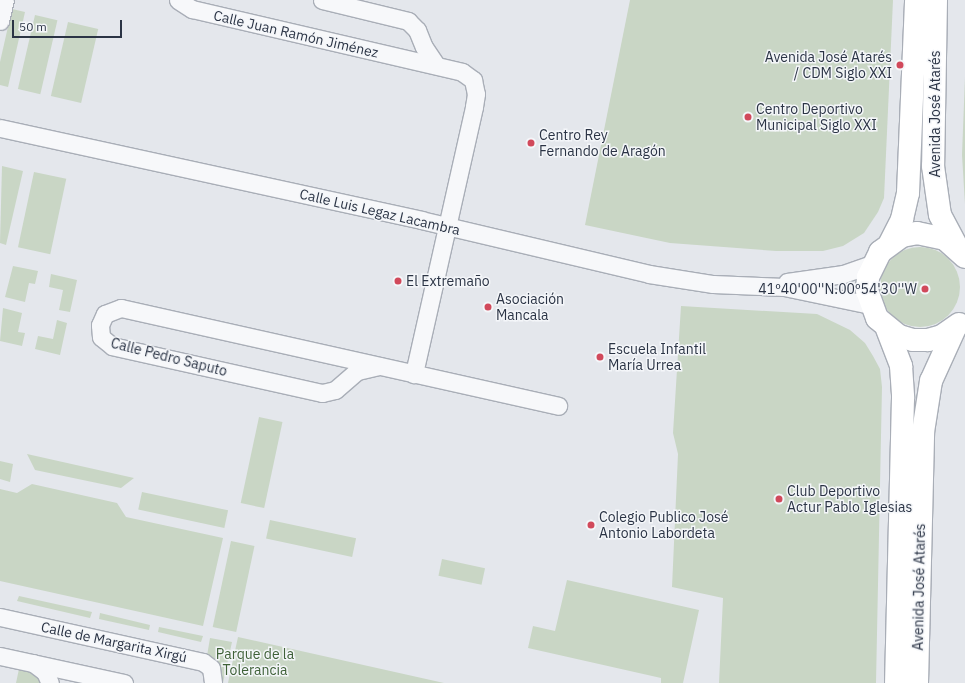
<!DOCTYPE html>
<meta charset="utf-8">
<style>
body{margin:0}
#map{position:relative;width:965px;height:683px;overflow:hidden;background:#e4e7ec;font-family:"IBM Plex Sans",sans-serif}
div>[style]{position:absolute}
.green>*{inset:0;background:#c9d6c5;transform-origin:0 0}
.round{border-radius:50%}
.roads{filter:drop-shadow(1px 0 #a9aeb7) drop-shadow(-1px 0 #a9aeb7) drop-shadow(0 1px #a9aeb7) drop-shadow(0 -1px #a9aeb7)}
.minor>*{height:17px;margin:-8.5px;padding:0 8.5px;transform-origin:8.5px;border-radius:8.5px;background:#f7f8fa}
.primary>*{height:22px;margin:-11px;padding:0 11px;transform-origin:11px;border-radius:11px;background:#fff}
.dots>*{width:11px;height:11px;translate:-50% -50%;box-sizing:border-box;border:2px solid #f4f6f9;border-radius:50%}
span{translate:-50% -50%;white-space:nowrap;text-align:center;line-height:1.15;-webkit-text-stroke:3px #f4f6f9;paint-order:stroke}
.street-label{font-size:14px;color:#2b3445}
.poi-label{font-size:14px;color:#2b3445}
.right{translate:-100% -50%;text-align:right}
.left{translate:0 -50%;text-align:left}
.park-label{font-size:14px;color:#3f6138}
.scale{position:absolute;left:12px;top:20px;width:110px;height:18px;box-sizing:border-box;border:2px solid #2b3445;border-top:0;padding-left:5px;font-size:12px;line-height:14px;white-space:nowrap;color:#2b3445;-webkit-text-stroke:3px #f4f6f9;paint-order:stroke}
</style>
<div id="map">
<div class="green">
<i style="clip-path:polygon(630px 0,893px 0,884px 198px,878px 212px,864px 233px,843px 246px,823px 251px,776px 251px,670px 243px,585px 225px)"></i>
<i style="clip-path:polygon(12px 9px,25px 12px,8px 87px,0 85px,0 62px)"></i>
<i style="left:35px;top:15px;width:23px;height:76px;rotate:13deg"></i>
<i style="left:68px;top:22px;width:31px;height:76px;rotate:13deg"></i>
<i style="clip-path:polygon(965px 77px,965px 204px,962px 155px)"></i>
<i style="clip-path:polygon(2px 166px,23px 171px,6px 245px,0 243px)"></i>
<i style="left:34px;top:172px;width:33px;height:77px;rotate:12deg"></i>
<i class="round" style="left:880px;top:247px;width:80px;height:80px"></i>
<i style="clip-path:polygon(13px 266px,38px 271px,35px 284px,29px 283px,25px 302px,5px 297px)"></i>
<i style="clip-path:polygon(51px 274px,77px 280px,70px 312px,59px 310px,63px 290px,49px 287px)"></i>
<i style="clip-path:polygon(681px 306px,817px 314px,850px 330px,865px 343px,873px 356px,880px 369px,882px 387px,876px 683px,719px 683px,723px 598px,672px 587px,678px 454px,673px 433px)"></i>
<i style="clip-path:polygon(3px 308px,22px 313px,18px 332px,25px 333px,22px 346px,0 341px)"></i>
<i style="clip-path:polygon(57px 320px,67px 323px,60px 355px,35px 349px,38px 336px,53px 339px)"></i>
<i style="left:259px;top:417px;width:24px;height:88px;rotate:12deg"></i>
<i style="clip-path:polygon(27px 454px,134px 478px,121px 488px,35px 470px)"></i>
<i style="clip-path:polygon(0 461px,13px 464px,10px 482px,0 479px)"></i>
<i style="clip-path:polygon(32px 484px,117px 503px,126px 517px,223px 538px,203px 626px,0 581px,0 489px,17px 493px)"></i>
<i style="left:142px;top:492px;width:88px;height:18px;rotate:12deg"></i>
<i style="left:270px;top:520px;width:88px;height:19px;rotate:12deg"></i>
<i style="left:231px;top:541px;width:24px;height:88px;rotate:12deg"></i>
<i style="left:442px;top:559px;width:44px;height:17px;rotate:12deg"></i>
<i style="clip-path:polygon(567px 580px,699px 610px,683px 683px,661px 683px,661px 678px,528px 648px,533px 626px,555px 631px)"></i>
<i style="clip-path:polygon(19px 596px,92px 612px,90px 618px,17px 601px)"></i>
<i style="clip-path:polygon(100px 613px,150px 625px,149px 630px,99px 619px)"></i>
<i style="clip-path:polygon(159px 627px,203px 636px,201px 642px,158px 632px)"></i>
<i style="clip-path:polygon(238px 637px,444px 683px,228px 683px)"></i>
<i style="clip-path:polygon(210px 638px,232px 642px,223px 683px,221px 683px,220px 669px,207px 656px)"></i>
<i style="clip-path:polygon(19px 669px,33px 672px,43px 683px,16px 683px)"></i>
</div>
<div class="roads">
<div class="minor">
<i style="left:178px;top:0;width:17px;rotate:33deg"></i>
<i style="left:192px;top:9px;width:277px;rotate:13.1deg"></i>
<i style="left:462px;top:72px;width:14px;rotate:36deg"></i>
<i style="left:473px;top:80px;width:14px;rotate:78deg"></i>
<i style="left:476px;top:94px;width:13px;rotate:99deg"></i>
<i style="left:474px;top:107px;width:274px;rotate:102.7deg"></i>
<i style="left:322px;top:0;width:89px;rotate:13.7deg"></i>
<i style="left:408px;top:21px;width:13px;rotate:45deg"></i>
<i style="left:417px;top:30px;width:18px;rotate:68deg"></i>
<i style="left:424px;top:47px;width:22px;rotate:56deg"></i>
<i style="left:0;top:21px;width:22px;rotate:-77deg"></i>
<i style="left:0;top:128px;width:431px;rotate:12.3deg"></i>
<i style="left:421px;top:220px;width:234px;rotate:13.3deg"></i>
<i style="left:649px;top:274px;width:65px;rotate:8.9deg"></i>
<i style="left:713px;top:284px;width:71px;rotate:2.4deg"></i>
<i style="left:784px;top:287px;width:88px;rotate:11.8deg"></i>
<i style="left:787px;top:282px;width:57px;rotate:-8.1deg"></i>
<i style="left:843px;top:274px;width:31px;rotate:-19deg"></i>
<i style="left:379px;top:366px;width:23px;rotate:167deg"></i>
<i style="left:357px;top:371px;width:29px;rotate:139deg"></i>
<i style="left:335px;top:390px;width:13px;rotate:167deg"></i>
<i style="left:322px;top:393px;width:215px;rotate:-167.4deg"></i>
<i style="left:112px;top:346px;width:14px;rotate:-141deg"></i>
<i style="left:101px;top:337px;width:12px;rotate:-95deg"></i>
<i style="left:100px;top:325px;width:12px;rotate:-66deg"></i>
<i style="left:105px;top:314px;width:17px;rotate:-21deg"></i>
<i style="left:121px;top:308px;width:448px;rotate:12.6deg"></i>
<i style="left:0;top:617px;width:208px;rotate:12.5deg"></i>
<i style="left:203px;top:662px;width:10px;rotate:37deg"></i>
<i style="left:211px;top:668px;width:15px;rotate:82deg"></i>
<i style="left:0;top:656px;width:127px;rotate:12.3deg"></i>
<i style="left:33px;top:663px;width:15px;rotate:37deg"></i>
<i style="left:45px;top:672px;width:12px;rotate:66deg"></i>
</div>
<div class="primary">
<i style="left:936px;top:0;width:166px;rotate:91deg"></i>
<i style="left:933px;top:166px;width:49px;rotate:81.9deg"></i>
<i style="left:940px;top:215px;width:36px;rotate:62deg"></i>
<i style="left:890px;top:243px;width:27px;rotate:-63deg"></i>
<i style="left:902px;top:219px;width:27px;rotate:-77deg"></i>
<i style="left:908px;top:193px;width:193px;rotate:-87.6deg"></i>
<i style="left:959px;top:324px;width:21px;rotate:145deg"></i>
<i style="left:942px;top:336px;width:15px;rotate:164deg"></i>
<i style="left:928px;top:340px;width:15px;rotate:180deg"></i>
<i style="left:913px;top:340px;width:15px;rotate:-164deg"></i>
<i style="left:899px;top:336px;width:28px;rotate:-141deg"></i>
<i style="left:877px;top:318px;width:29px;rotate:-110deg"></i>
<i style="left:867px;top:291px;width:14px;rotate:-86deg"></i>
<i style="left:868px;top:277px;width:28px;rotate:-64deg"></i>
<i style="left:880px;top:252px;width:27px;rotate:-36deg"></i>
<i style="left:902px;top:236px;width:15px;rotate:-11deg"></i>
<i style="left:917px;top:233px;width:29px;rotate:12deg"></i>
<i style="left:945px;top:239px;width:27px;rotate:42deg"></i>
<i style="left:887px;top:329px;width:40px;rotate:69deg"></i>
<i style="left:901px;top:366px;width:32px;rotate:86deg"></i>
<i style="left:903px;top:398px;width:285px;rotate:91.4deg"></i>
<i style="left:917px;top:683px;width:251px;rotate:-88.6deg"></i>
<i style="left:923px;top:432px;width:52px;rotate:-81.1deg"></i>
<i style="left:931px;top:381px;width:58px;rotate:-65.6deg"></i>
</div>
</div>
<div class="dots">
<i style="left:900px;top:65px;background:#d1495b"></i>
<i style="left:748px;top:117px;background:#d1495b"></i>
<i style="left:531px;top:143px;background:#d1495b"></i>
<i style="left:398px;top:281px;background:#d1495b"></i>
<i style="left:925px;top:289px;background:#d1495b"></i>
<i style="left:488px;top:307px;background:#d1495b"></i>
<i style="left:600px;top:357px;background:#d1495b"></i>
<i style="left:779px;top:499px;background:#d1495b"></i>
<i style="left:591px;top:525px;background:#d1495b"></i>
</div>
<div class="street-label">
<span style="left:296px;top:34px;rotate:13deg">Calle Juan Ramón Jiménez</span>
<span style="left:935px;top:114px;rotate:-90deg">Avenida José Atarés</span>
<span style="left:380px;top:212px;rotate:13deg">Calle Luis Legaz Lacambra</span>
<span style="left:169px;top:357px;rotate:14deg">Calle Pedro Saputo</span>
<span style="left:919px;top:587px;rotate:-89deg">Avenida José Atarés</span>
<span style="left:114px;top:642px;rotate:12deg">Calle de Margarita Xirgú</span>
</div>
<div class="poi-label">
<span class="right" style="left:892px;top:65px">Avenida José Atarés<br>/ CDM Siglo XXI</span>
<span class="left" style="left:756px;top:117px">Centro Deportivo<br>Municipal Siglo XXI</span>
<span class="left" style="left:539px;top:143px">Centro Rey<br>Fernando de Aragón</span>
<span class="left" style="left:406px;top:281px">El Extremaño</span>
<span class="right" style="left:917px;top:289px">41º40'00''N.00º54'30''W</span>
<span class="left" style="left:496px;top:307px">Asociación<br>Mancala</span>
<span class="left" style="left:608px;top:357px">Escuela Infantil<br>María Urrea</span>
<span class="left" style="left:787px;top:499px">Club Deportivo<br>Actur Pablo Iglesias</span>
<span class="left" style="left:599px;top:525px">Colegio Publico José<br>Antonio Labordeta</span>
</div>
<div class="park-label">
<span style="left:255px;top:662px">Parque de la<br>Tolerancia</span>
</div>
<div class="scale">50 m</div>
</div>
